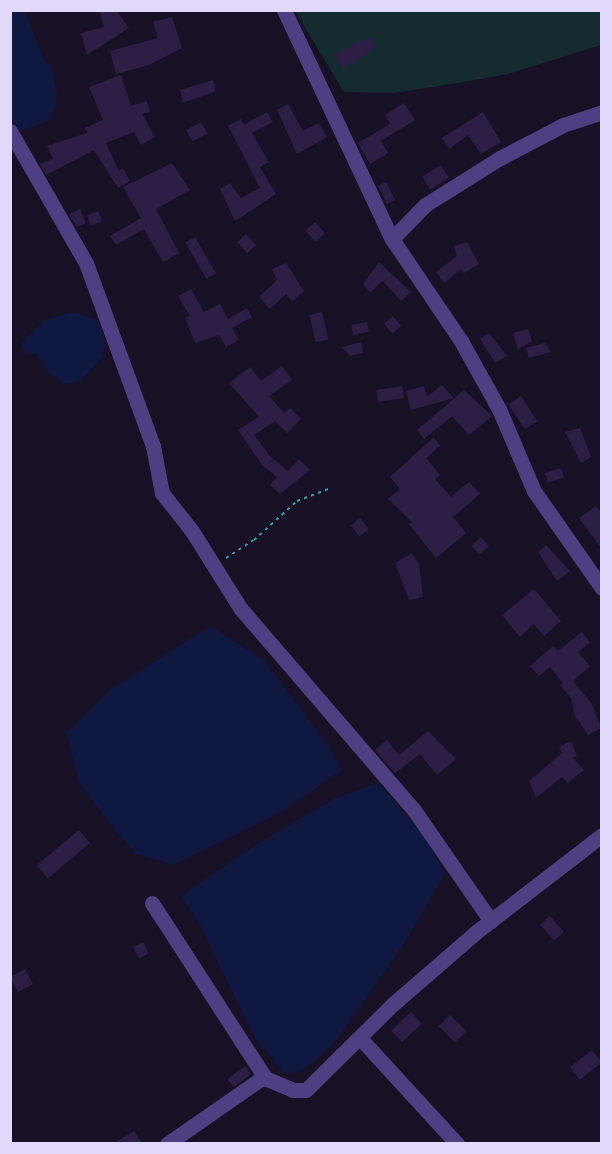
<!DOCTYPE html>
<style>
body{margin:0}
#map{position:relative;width:612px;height:1154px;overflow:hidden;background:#181125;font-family:Karla,sans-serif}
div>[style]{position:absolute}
.green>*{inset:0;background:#142b2f}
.water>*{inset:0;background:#0e1841}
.building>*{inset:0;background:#2c1e45;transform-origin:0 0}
.path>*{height:2px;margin-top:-1px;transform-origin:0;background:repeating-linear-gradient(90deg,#38a3b0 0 3px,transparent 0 7.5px)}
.minor>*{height:15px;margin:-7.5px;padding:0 7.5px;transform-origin:7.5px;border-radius:7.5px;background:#4d3f81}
span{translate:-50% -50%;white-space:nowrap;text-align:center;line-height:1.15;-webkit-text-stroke:6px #181125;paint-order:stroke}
.frame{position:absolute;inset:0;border:12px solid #e2d8fc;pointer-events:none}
</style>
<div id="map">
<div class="green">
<i style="clip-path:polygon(295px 11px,601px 11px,601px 45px,508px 74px,458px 83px,394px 93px,344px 92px)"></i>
</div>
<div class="water">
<i style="clip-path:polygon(10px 11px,25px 11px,44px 60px,52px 66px,57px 95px,55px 111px,44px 123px,19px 131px,11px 120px)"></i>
<i style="clip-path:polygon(73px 312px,95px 319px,102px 328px,105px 344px,103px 356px,81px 381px,64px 384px,49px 372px,36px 353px,25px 355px,21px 344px,45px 320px)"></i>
<i style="clip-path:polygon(210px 626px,263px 659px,330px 748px,342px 770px,283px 811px,174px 865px,136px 854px,112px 826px,79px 783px,67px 733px,112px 689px)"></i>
<i style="clip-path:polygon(378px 783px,425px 837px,445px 874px,403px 945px,333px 1045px,304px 1069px,286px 1074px,256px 1040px,198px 921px,181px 896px,257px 844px,336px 798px)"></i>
</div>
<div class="building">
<i style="clip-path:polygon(99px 10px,116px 10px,129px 28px,87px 55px,81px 33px,104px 27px)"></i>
<i style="clip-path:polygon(172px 17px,182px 48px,149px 65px,116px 74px,110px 51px,158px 38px,153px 22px)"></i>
<i style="clip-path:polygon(369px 36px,377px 47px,343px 69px,334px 55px)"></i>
<i style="clip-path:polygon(121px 75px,131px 106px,147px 101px,150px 112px,142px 114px,155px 137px,141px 145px,134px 132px,106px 143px,119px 171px,123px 168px,130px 181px,118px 188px,94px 150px,46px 175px,40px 164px,53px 159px,47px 146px,87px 133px,85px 128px,103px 120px,89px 87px)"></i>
<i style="clip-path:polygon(213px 80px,216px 91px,183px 103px,180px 90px)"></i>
<i style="clip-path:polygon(404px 103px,415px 120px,381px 141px,388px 153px,370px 164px,358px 143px,390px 124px,385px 115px)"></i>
<i style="clip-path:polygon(288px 104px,303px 131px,319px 123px,327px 137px,297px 154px,277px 110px)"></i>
<i style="clip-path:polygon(267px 112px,273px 122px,252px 133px,269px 162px,260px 167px,276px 194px,235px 221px,220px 189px,230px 183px,241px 198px,260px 188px,228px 126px,241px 119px,244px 125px)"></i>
<i style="clip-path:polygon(483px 112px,501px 142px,481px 154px,468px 135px,449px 149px,442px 138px)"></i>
<i style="left:201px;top:122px;width:13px;height:17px;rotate:61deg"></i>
<i style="clip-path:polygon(172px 163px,190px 190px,156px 209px,179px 253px,163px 262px,144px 229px,116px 245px,110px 236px,141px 218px,123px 187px)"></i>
<i style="left:441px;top:165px;width:15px;height:22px;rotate:58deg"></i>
<i style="left:386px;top:182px;width:20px;height:9px;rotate:63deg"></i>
<i style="clip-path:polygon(80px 209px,86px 223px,77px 227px,69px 214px)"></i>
<i style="left:98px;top:211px;width:11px;height:12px;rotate:68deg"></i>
<i style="left:315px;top:222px;width:15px;height:13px;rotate:48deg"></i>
<i style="left:246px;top:234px;width:15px;height:12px;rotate:48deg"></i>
<i style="left:195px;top:237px;width:42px;height:11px;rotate:60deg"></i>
<i style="clip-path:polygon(467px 242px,479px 264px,464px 273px,461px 269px,444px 283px,436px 272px,457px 256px,454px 246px)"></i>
<i style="clip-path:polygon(379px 262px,411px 292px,401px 301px,383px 281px,370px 292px,363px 284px)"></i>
<i style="clip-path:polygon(286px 263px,304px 291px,292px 302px,286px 294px,270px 309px,259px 297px,277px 280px,272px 269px)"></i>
<i style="clip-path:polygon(191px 289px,204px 312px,220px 304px,228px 319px,247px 308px,252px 317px,232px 328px,239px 340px,226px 347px,219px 335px,195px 343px,185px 318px,190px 316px,178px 296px)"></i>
<i style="left:322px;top:312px;width:28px;height:13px;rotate:77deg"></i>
<i style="left:393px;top:316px;width:13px;height:12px;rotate:51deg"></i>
<i style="left:367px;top:322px;width:10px;height:16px;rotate:79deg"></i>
<i style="clip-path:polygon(528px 329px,532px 341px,518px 350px,513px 333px)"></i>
<i style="clip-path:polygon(489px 333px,507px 356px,495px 363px,480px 339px)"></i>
<i style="clip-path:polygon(361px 342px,363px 353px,350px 356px,342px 347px)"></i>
<i style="clip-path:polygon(545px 343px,551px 352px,529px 358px,526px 348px)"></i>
<i style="clip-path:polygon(282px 366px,292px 380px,269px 396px,284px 413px,290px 408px,301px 419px,287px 433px,275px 421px,254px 435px,270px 456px,288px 471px,299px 459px,310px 470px,280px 494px,270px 485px,277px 477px,262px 465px,238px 430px,259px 417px,229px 383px,250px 367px,261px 381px)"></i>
<i style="clip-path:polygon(442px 385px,454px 398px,411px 410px,406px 391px,424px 386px,427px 397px)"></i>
<i style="left:402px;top:386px;width:12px;height:26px;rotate:81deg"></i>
<i style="clip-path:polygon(464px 390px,492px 416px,469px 435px,452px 416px,424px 439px,417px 430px)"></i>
<i style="left:521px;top:396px;width:30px;height:15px;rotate:57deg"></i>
<i style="clip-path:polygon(580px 428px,591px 457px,581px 463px,565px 432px)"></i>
<i style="clip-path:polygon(434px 437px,440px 446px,426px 458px,440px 475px,435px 479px,451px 497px,469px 482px,480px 494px,453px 517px,466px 533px,436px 558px,409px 524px,412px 522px,388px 499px,400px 489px,390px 477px)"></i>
<i style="left:561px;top:468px;width:10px;height:17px;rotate:73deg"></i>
<i style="clip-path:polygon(596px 506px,602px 513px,602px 549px,579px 518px)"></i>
<i style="left:360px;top:518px;width:14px;height:12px;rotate:51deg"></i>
<i style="left:481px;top:537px;width:12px;height:13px;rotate:48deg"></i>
<i style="clip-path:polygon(546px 545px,570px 571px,557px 581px,538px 552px)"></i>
<i style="clip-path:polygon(412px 553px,419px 565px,423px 597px,409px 600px,395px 563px)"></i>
<i style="clip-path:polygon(534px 589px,561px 621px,544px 636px,534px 624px,520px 637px,502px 615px)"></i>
<i style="clip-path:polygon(582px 632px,590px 642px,578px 652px,590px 666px,573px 681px,592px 704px,601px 728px,588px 735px,575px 716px,571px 698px,560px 685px,563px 683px,550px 667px,539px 676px,530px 666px,553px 646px,558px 651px)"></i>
<i style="clip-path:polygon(428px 731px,456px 759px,437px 775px,420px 754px,395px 773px,375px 750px,387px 740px,399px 755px)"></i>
<i style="clip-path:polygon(571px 741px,577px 756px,573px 758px,584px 770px,568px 783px,562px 777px,536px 798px,529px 781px,562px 753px,559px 747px)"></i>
<i style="left:79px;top:830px;width:17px;height:55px;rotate:50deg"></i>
<i style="left:550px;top:916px;width:21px;height:13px;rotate:49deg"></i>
<i style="left:143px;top:942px;width:13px;height:11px;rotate:63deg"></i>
<i style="left:25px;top:969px;width:17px;height:17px;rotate:62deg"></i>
<i style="left:411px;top:1012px;width:16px;height:27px;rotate:47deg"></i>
<i style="left:450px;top:1015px;width:23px;height:16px;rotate:45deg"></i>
<i style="left:592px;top:1050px;width:16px;height:28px;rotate:52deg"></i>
<i style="left:245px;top:1066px;width:10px;height:22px;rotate:53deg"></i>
<i style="clip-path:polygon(134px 1131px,142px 1143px,114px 1143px)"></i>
</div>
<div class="path">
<i style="left:226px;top:558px;width:33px;rotate:-33deg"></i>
<i style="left:254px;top:540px;width:58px;rotate:-42.2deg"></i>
<i style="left:297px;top:501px;width:36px;rotate:-21deg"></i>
</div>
<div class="minor">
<i style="left:284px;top:10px;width:253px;rotate:64.8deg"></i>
<i style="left:392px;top:239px;width:123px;rotate:55.9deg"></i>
<i style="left:461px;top:341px;width:78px;rotate:60.8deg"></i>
<i style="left:499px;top:409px;width:89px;rotate:66.9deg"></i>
<i style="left:534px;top:491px;width:118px;rotate:55deg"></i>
<i style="left:10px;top:131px;width:152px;rotate:60.1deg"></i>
<i style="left:86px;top:263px;width:195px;rotate:69.9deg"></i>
<i style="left:153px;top:446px;width:48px;rotate:79.2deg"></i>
<i style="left:162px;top:493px;width:48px;rotate:51.7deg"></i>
<i style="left:192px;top:531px;width:92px;rotate:57.9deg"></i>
<i style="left:241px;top:609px;width:265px;rotate:49.3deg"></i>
<i style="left:414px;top:810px;width:135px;rotate:55.3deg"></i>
<i style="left:392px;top:239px;width:47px;rotate:-45.9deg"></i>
<i style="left:425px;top:205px;width:89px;rotate:-32.1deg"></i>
<i style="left:500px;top:158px;width:71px;rotate:-27.6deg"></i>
<i style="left:563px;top:125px;width:41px;rotate:-18.4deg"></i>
<i style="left:152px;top:903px;width:208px;rotate:57.1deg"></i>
<i style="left:360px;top:1038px;width:144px;rotate:47.5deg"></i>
<i style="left:167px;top:1144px;width:112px;rotate:-34.8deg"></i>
<i style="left:259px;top:1080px;width:6px;rotate:-18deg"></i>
<i style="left:265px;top:1078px;width:30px;rotate:23deg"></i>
<i style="left:293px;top:1090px;width:13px"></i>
<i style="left:306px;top:1090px;width:122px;rotate:-44.7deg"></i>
<i style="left:393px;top:1004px;width:110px;rotate:-40.9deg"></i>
<i style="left:476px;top:932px;width:159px;rotate:-37.6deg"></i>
</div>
<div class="frame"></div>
</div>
